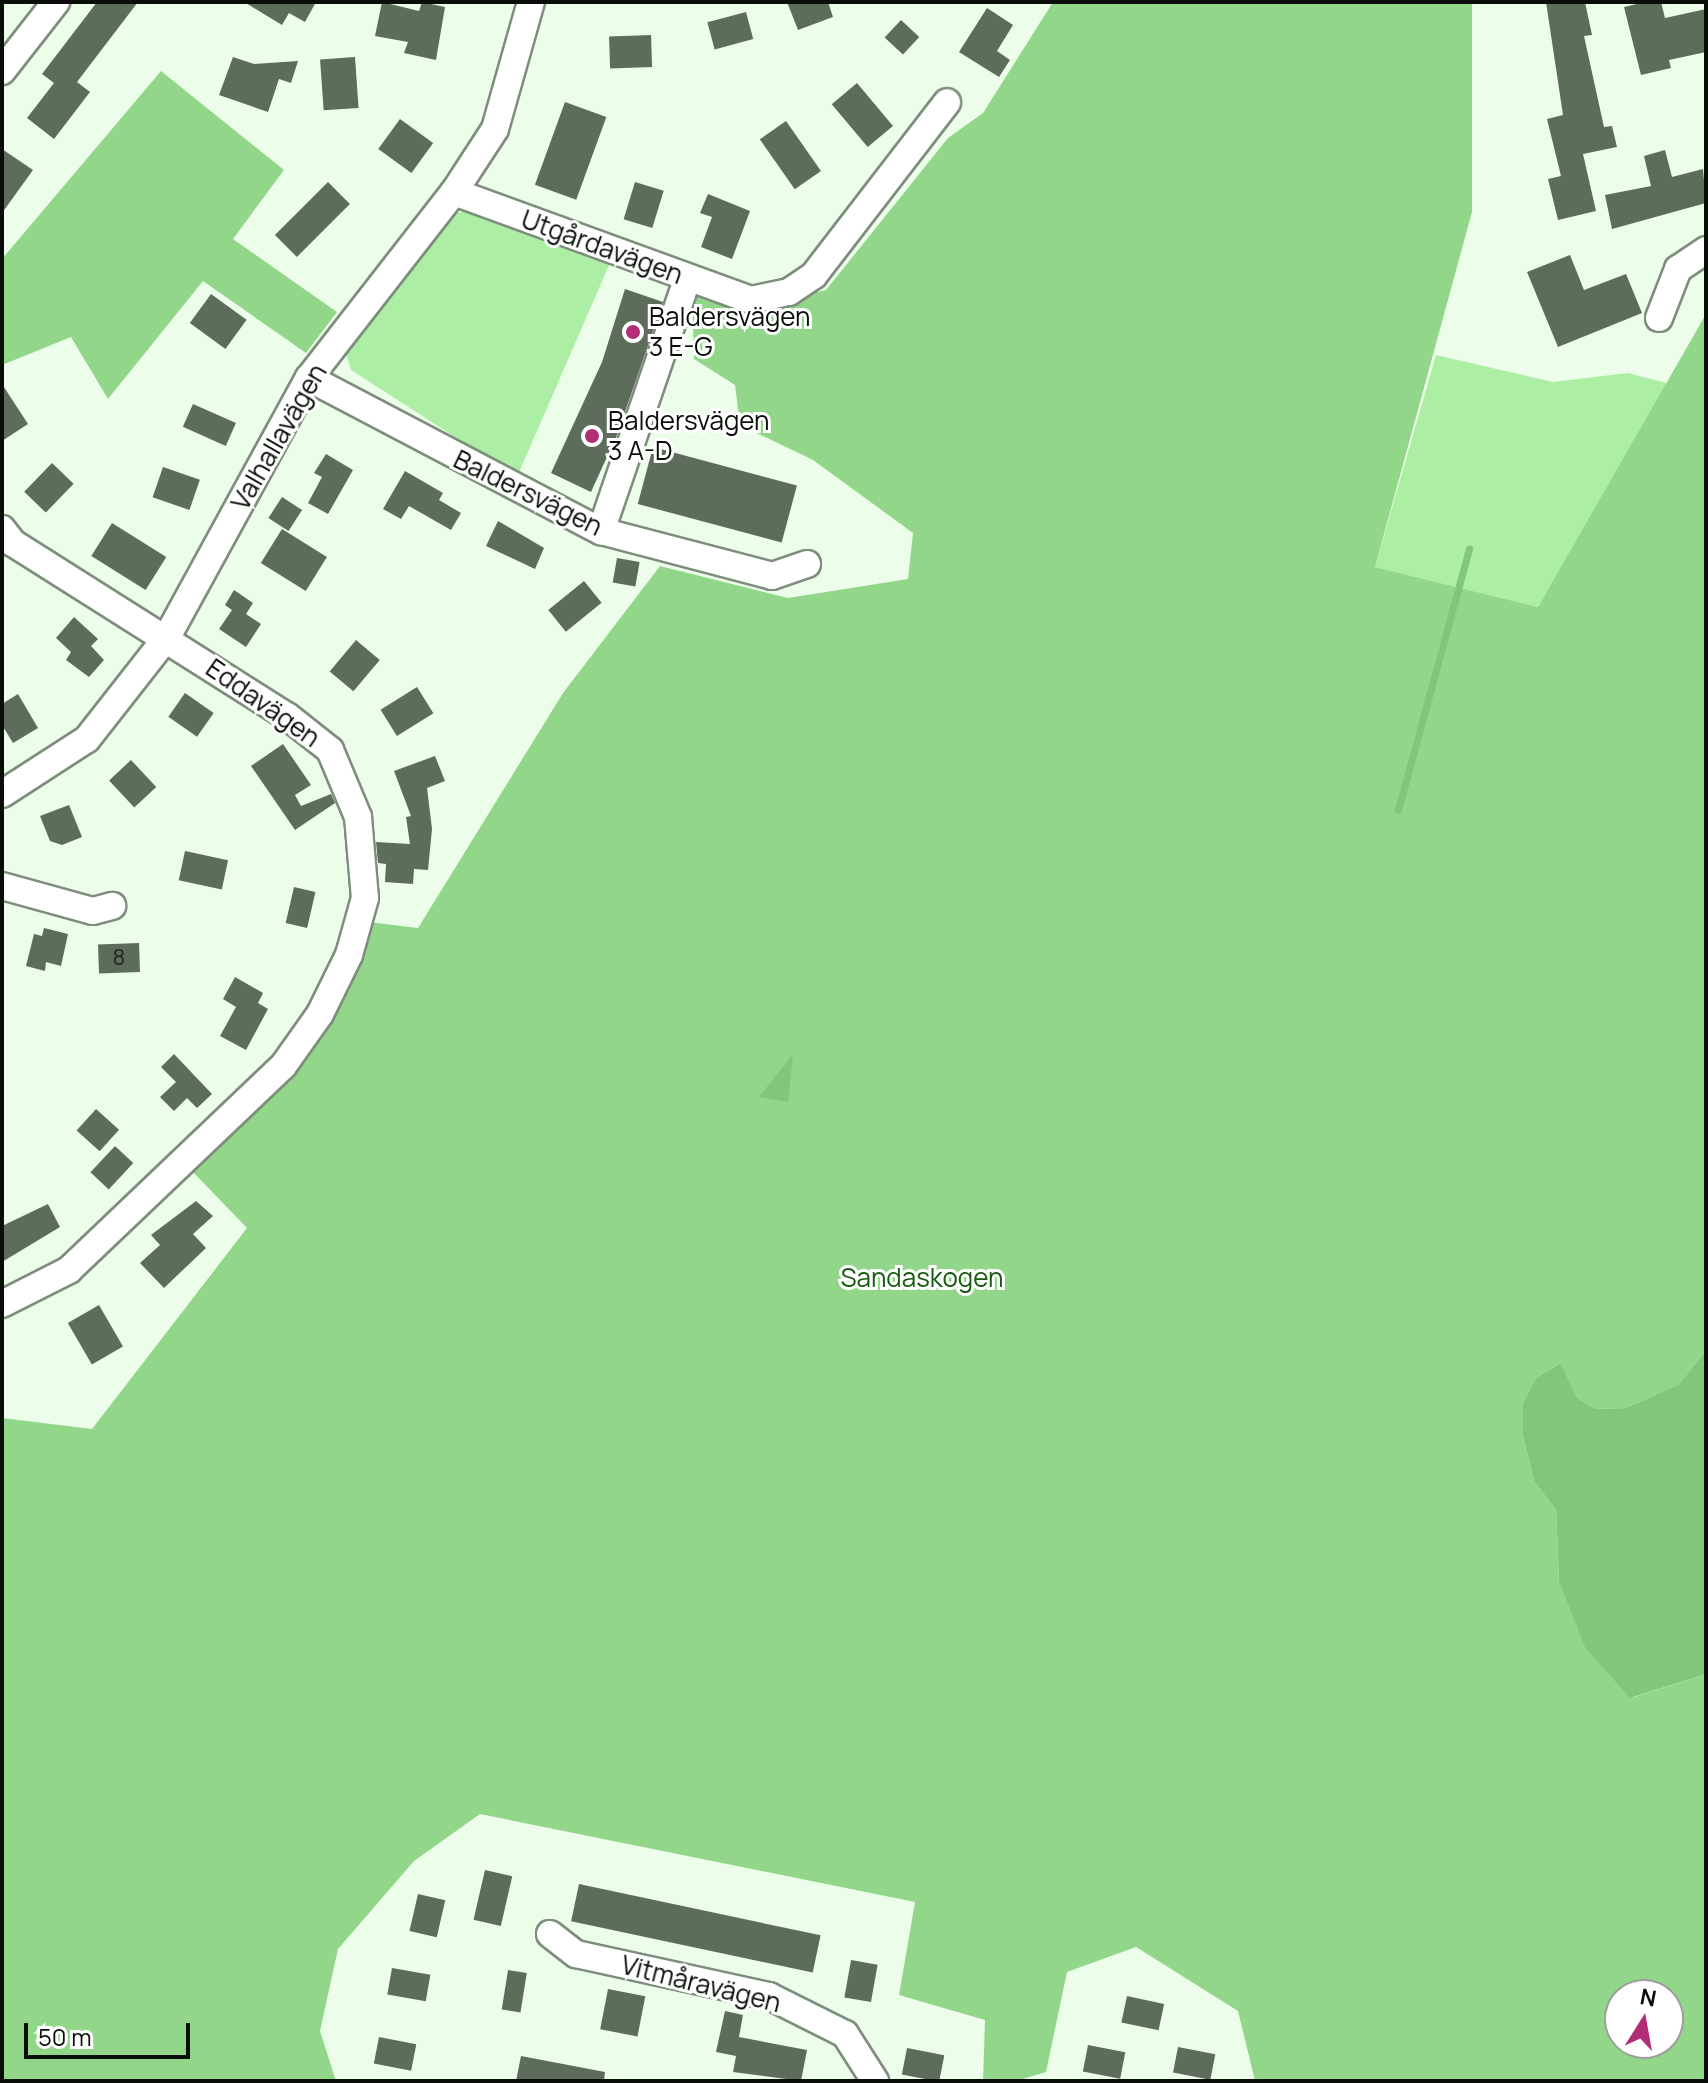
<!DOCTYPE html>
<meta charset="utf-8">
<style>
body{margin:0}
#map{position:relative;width:1708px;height:2083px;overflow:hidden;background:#ecfeea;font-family:Manrope,sans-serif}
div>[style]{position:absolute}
.green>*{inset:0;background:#adeea5}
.forest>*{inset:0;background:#92d789}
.water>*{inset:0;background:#82c679}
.stream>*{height:7px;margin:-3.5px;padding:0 3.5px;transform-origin:3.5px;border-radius:3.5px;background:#82c679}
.building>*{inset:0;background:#5d6c5b;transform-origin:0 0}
.roads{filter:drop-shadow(2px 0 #7e8e7c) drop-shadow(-2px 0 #7e8e7c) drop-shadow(0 2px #7e8e7c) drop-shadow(0 -2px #7e8e7c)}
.minor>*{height:26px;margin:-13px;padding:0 13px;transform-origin:13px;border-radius:13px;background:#fff}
.dots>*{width:22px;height:22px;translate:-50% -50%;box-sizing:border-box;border:4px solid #fff;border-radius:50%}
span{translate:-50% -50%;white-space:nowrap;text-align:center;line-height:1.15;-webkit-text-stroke:6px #fff;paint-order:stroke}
.number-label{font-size:22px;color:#1e261d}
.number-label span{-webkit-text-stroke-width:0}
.street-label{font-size:26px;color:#090e08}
.poi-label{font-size:26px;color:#090e08}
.left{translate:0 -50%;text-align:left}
.park-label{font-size:26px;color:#175b10}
.frame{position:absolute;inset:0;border:4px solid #090e08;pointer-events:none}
.north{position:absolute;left:1604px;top:1979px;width:80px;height:80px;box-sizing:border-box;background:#fff;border:2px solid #9d9f9c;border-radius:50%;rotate:11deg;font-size:22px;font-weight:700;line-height:32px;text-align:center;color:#090e08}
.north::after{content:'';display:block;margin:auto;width:28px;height:36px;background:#b12d75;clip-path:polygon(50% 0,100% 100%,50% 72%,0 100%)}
.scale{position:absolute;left:24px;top:2023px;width:166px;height:36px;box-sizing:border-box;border:4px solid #090e08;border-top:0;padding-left:10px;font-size:24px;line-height:28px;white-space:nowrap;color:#090e08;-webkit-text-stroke:6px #fff;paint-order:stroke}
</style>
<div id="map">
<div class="green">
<i style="clip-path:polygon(471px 210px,610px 263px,517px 477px,351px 370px,346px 354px,453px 214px)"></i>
<i style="clip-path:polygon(1436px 355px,1553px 382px,1628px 373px,1670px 384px,1538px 607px,1375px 567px)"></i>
</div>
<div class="forest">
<i style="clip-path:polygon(evenodd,1053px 2px,1472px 2px,1472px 212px,1375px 567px,1538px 607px,1706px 314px,1706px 1350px,1679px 1384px,1626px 1408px,1596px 1409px,1577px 1398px,1561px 1363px,1536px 1378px,1523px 1403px,1523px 1436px,1534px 1481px,1556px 1510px,1559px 1581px,1631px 1698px,1706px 1674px,1706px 2081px,1255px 2081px,1238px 2011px,1136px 1947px,1067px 1972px,1046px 2072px,1016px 2081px,983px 2081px,985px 2020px,899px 1995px,915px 1902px,480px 1814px,414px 1861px,338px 1949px,320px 2031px,336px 2081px,2px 2081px,2px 1418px,92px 1429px,247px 1228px,191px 1170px,292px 1072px,369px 922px,418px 928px,563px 693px,660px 566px,788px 598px,908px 579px,913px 533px,813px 460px,740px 425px,735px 385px,694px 359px,692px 294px,749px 307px,826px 290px,948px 138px,983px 113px,1053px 2px,1620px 1995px,1668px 1995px,1668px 2043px,1620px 2043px,1620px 1995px)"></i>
<i style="clip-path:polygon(161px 71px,284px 170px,233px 239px,337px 312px,306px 353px,203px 281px,108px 399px,71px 337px,2px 365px,2px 259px)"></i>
</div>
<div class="water">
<i style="clip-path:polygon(793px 1054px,788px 1102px,759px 1097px)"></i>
<i style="clip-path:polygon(1706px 1350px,1706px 1674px,1630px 1698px,1585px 1647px,1559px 1581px,1556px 1510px,1534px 1481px,1523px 1436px,1523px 1403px,1536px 1378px,1561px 1363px,1577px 1398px,1596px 1409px,1626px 1408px,1679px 1384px)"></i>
</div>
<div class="stream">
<i style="left:1398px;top:810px;width:271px;rotate:-74.8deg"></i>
</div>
<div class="building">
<i style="clip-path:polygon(97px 2px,138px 2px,77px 82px,90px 92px,54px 139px,27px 118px,54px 83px,42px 74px)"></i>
<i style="clip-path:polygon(244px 2px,316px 2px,305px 22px,289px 13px,282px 25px)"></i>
<i style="clip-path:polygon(382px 2px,419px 11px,422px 2px,445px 7px,436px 60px,404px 53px,408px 42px,375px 36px)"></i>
<i style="clip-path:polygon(787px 2px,828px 2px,833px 17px,798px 30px)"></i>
<i style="clip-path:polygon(1546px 2px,1585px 2px,1592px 35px,1584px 36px,1604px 127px,1612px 126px,1617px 147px,1583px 154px,1596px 211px,1558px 220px,1548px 179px,1561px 176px,1547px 119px,1563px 115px)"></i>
<i style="clip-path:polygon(1645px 2px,1661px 2px,1665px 18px,1706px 9px,1706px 52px,1669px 60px,1671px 68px,1641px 75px,1624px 7px)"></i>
<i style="clip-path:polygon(987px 8px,1013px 25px,997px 51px,1010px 60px,999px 77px,959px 52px)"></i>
<i style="left:746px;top:12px;width:28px;height:40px;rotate:75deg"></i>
<i style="left:901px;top:20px;width:25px;height:24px;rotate:43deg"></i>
<i style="left:651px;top:35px;width:32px;height:42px;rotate:88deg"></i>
<i style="clip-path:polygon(233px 57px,254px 64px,298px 61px,291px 83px,279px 79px,268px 112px,219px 95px)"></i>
<i style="left:355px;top:57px;width:51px;height:35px;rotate:86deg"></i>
<i style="left:857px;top:83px;width:56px;height:33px;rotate:50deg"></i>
<i style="left:565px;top:102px;width:44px;height:88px;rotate:20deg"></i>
<i style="left:400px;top:119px;width:41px;height:37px;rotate:36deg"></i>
<i style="left:786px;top:121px;width:61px;height:32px;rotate:55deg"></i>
<i style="clip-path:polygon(2px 149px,33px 170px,2px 213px)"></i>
<i style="clip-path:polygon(1665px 150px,1672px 177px,1703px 169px,1706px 203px,1612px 229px,1605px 195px,1651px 186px,1644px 156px)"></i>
<i style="left:328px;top:182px;width:31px;height:75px;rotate:45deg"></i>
<i style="left:635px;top:182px;width:30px;height:39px;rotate:17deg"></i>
<i style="clip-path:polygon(708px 194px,750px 211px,732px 259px,701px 247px,712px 217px,700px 213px)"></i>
<i style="clip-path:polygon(1570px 255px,1584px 290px,1626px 274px,1642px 313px,1558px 347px,1527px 272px)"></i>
<i style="clip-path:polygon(625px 289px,663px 302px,617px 435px,591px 492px,551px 473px,602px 362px)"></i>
<i style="left:211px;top:294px;width:44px;height:36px;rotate:36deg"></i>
<i style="clip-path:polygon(2px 384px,28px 424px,2px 441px)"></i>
<i style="left:193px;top:404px;width:47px;height:25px;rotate:24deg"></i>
<i style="left:653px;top:447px;width:149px;height:59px;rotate:15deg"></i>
<i style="clip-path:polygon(326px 454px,353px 470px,328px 514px,308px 503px,322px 477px,314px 473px)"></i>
<i style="left:52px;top:463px;width:30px;height:40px;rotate:44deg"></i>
<i style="left:163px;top:467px;width:39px;height:32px;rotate:19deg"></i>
<i style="clip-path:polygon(405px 471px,443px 493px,439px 500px,461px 513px,451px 530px,409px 506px,401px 519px,383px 509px)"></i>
<i style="left:282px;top:497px;width:24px;height:25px;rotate:33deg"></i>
<i style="clip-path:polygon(498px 521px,544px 548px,535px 569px,486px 546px)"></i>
<i style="left:112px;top:523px;width:64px;height:39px;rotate:32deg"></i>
<i style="left:282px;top:529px;width:53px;height:40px;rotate:32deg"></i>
<i style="left:617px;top:558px;width:23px;height:25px;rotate:10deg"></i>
<i style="left:584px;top:581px;width:28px;height:46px;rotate:51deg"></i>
<i style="clip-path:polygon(234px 590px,253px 603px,246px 614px,261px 624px,246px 647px,219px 629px,232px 610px,225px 605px)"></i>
<i style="clip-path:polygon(74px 617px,98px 639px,91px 646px,104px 660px,89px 677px,66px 660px,71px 652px,56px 638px)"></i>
<i style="left:356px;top:640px;width:31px;height:41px;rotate:40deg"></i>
<i style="left:417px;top:687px;width:31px;height:43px;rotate:58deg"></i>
<i style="left:185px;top:693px;width:35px;height:29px;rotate:35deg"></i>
<i style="clip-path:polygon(18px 694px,38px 728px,13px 743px,2px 725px,2px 704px)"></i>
<i style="clip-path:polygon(283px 744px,311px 785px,295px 795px,301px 806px,331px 794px,335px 803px,295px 830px,251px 766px)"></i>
<i style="clip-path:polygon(435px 756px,445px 781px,427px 788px,432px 829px,428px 870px,414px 869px,413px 884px,385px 882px,386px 864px,378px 863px,376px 842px,410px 844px,406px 817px,411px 816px,394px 771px)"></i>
<i style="left:131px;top:760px;width:37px;height:30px;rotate:47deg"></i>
<i style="clip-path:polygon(69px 805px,82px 837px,62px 845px,50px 841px,40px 816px)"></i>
<i style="left:185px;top:851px;width:44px;height:30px;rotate:12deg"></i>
<i style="left:294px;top:887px;width:22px;height:37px;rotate:13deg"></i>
<i style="clip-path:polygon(44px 928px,68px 934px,61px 966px,46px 962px,45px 971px,26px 966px,34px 934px,42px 936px)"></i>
<i style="left:139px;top:943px;width:29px;height:41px;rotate:88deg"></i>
<i style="clip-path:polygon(235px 977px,263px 993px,258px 1003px,268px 1009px,246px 1050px,220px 1036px,236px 1007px,223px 999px)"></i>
<i style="clip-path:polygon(174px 1054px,212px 1094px,197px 1108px,187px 1098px,174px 1111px,160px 1097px,176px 1082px,161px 1067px)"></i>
<i style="left:96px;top:1109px;width:31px;height:29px;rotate:42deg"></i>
<i style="left:115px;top:1146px;width:25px;height:36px;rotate:43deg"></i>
<i style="clip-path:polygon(196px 1201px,213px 1216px,193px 1234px,206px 1248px,164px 1288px,140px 1263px,160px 1245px,151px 1235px)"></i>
<i style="clip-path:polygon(48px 1204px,60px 1227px,2px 1262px,2px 1226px)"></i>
<i style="left:99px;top:1305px;width:48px;height:36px;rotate:60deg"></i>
<i style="left:485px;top:1870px;width:28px;height:51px;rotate:13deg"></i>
<i style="left:579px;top:1884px;width:247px;height:38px;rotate:12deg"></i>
<i style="left:418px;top:1894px;width:28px;height:38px;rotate:13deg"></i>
<i style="left:851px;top:1960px;width:27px;height:38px;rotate:10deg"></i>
<i style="left:392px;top:1968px;width:39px;height:27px;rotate:10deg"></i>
<i style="left:508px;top:1970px;width:19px;height:40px;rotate:9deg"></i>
<i style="left:608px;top:1989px;width:38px;height:41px;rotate:11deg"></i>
<i style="left:1127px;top:1996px;width:38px;height:27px;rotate:12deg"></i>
<i style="clip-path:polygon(725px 2011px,743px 2015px,739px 2037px,807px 2050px,801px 2081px,733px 2072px,736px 2056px,716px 2052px)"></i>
<i style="left:379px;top:2037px;width:38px;height:27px;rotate:11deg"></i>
<i style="left:1088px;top:2045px;width:38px;height:27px;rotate:11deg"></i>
<i style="left:1178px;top:2047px;width:38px;height:26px;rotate:11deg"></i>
<i style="left:907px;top:2048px;width:38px;height:27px;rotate:11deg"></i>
<i style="clip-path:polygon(521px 2056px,605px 2072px,604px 2081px,516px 2081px)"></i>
</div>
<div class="roads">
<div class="minor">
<i style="left:2px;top:71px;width:88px;rotate:-52deg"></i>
<i style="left:454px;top:192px;width:316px;rotate:20deg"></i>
<i style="left:751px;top:300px;width:39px;rotate:-12deg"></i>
<i style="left:789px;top:292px;width:30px;rotate:-34deg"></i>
<i style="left:814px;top:275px;width:218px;rotate:-52.4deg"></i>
<i style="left:1659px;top:318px;width:53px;rotate:-68.8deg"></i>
<i style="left:1678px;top:269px;width:34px;rotate:-34deg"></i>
<i style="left:309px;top:378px;width:330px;rotate:27.7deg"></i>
<i style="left:601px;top:531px;width:177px;rotate:14.7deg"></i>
<i style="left:772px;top:576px;width:37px;rotate:-19deg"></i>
<i style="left:2px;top:529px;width:18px;rotate:52deg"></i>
<i style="left:13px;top:543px;width:324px;rotate:32.3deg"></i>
<i style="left:287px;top:716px;width:55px;rotate:38.3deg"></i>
<i style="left:330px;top:750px;width:73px;rotate:67.3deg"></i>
<i style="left:358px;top:817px;width:81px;rotate:85.1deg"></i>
<i style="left:365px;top:898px;width:59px;rotate:105.7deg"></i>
<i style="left:349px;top:955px;width:66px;rotate:116.2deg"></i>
<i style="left:320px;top:1014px;width:64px;rotate:125.4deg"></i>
<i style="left:283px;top:1066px;width:296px;rotate:136.4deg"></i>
<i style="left:69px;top:1270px;width:75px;rotate:153.1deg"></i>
<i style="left:601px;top:531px;width:265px;rotate:-71.1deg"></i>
<i style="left:2px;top:794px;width:101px;rotate:-32.9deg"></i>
<i style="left:87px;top:739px;width:130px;rotate:-51.9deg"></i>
<i style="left:167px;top:637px;width:295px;rotate:-61.3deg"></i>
<i style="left:309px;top:378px;width:236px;rotate:-52.1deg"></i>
<i style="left:454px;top:192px;width:75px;rotate:-56.9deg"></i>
<i style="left:495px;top:129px;width:132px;rotate:-74.2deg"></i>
<i style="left:2px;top:886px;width:94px;rotate:15.4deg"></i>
<i style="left:93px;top:911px;width:20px;rotate:-15deg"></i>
<i style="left:550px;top:1934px;width:33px;rotate:38deg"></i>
<i style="left:576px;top:1954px;width:198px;rotate:12.3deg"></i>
<i style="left:769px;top:1996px;width:85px;rotate:26.6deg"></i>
<i style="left:845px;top:2034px;width:56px;rotate:57.4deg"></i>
</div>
</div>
<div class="dots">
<i style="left:633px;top:332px;background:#b12d75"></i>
<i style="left:592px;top:436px;background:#b12d75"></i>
</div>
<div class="number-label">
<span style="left:119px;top:958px">8</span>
</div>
<div class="street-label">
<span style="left:602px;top:247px;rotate:20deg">Utgårdavägen</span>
<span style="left:279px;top:437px;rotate:-60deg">Valhallavägen</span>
<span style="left:528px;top:493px;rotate:26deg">Baldersvägen</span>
<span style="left:263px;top:703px;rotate:35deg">Eddavägen</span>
<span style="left:701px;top:1984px;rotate:14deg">Vitmåravägen</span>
</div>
<div class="poi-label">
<span class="left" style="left:649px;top:332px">Baldersvägen<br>3 E-G</span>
<span class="left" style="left:608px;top:436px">Baldersvägen<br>3 A-D</span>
</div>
<div class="park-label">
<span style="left:922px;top:1278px">Sandaskogen</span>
</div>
<div class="frame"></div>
<div class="north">N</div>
<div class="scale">50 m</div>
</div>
